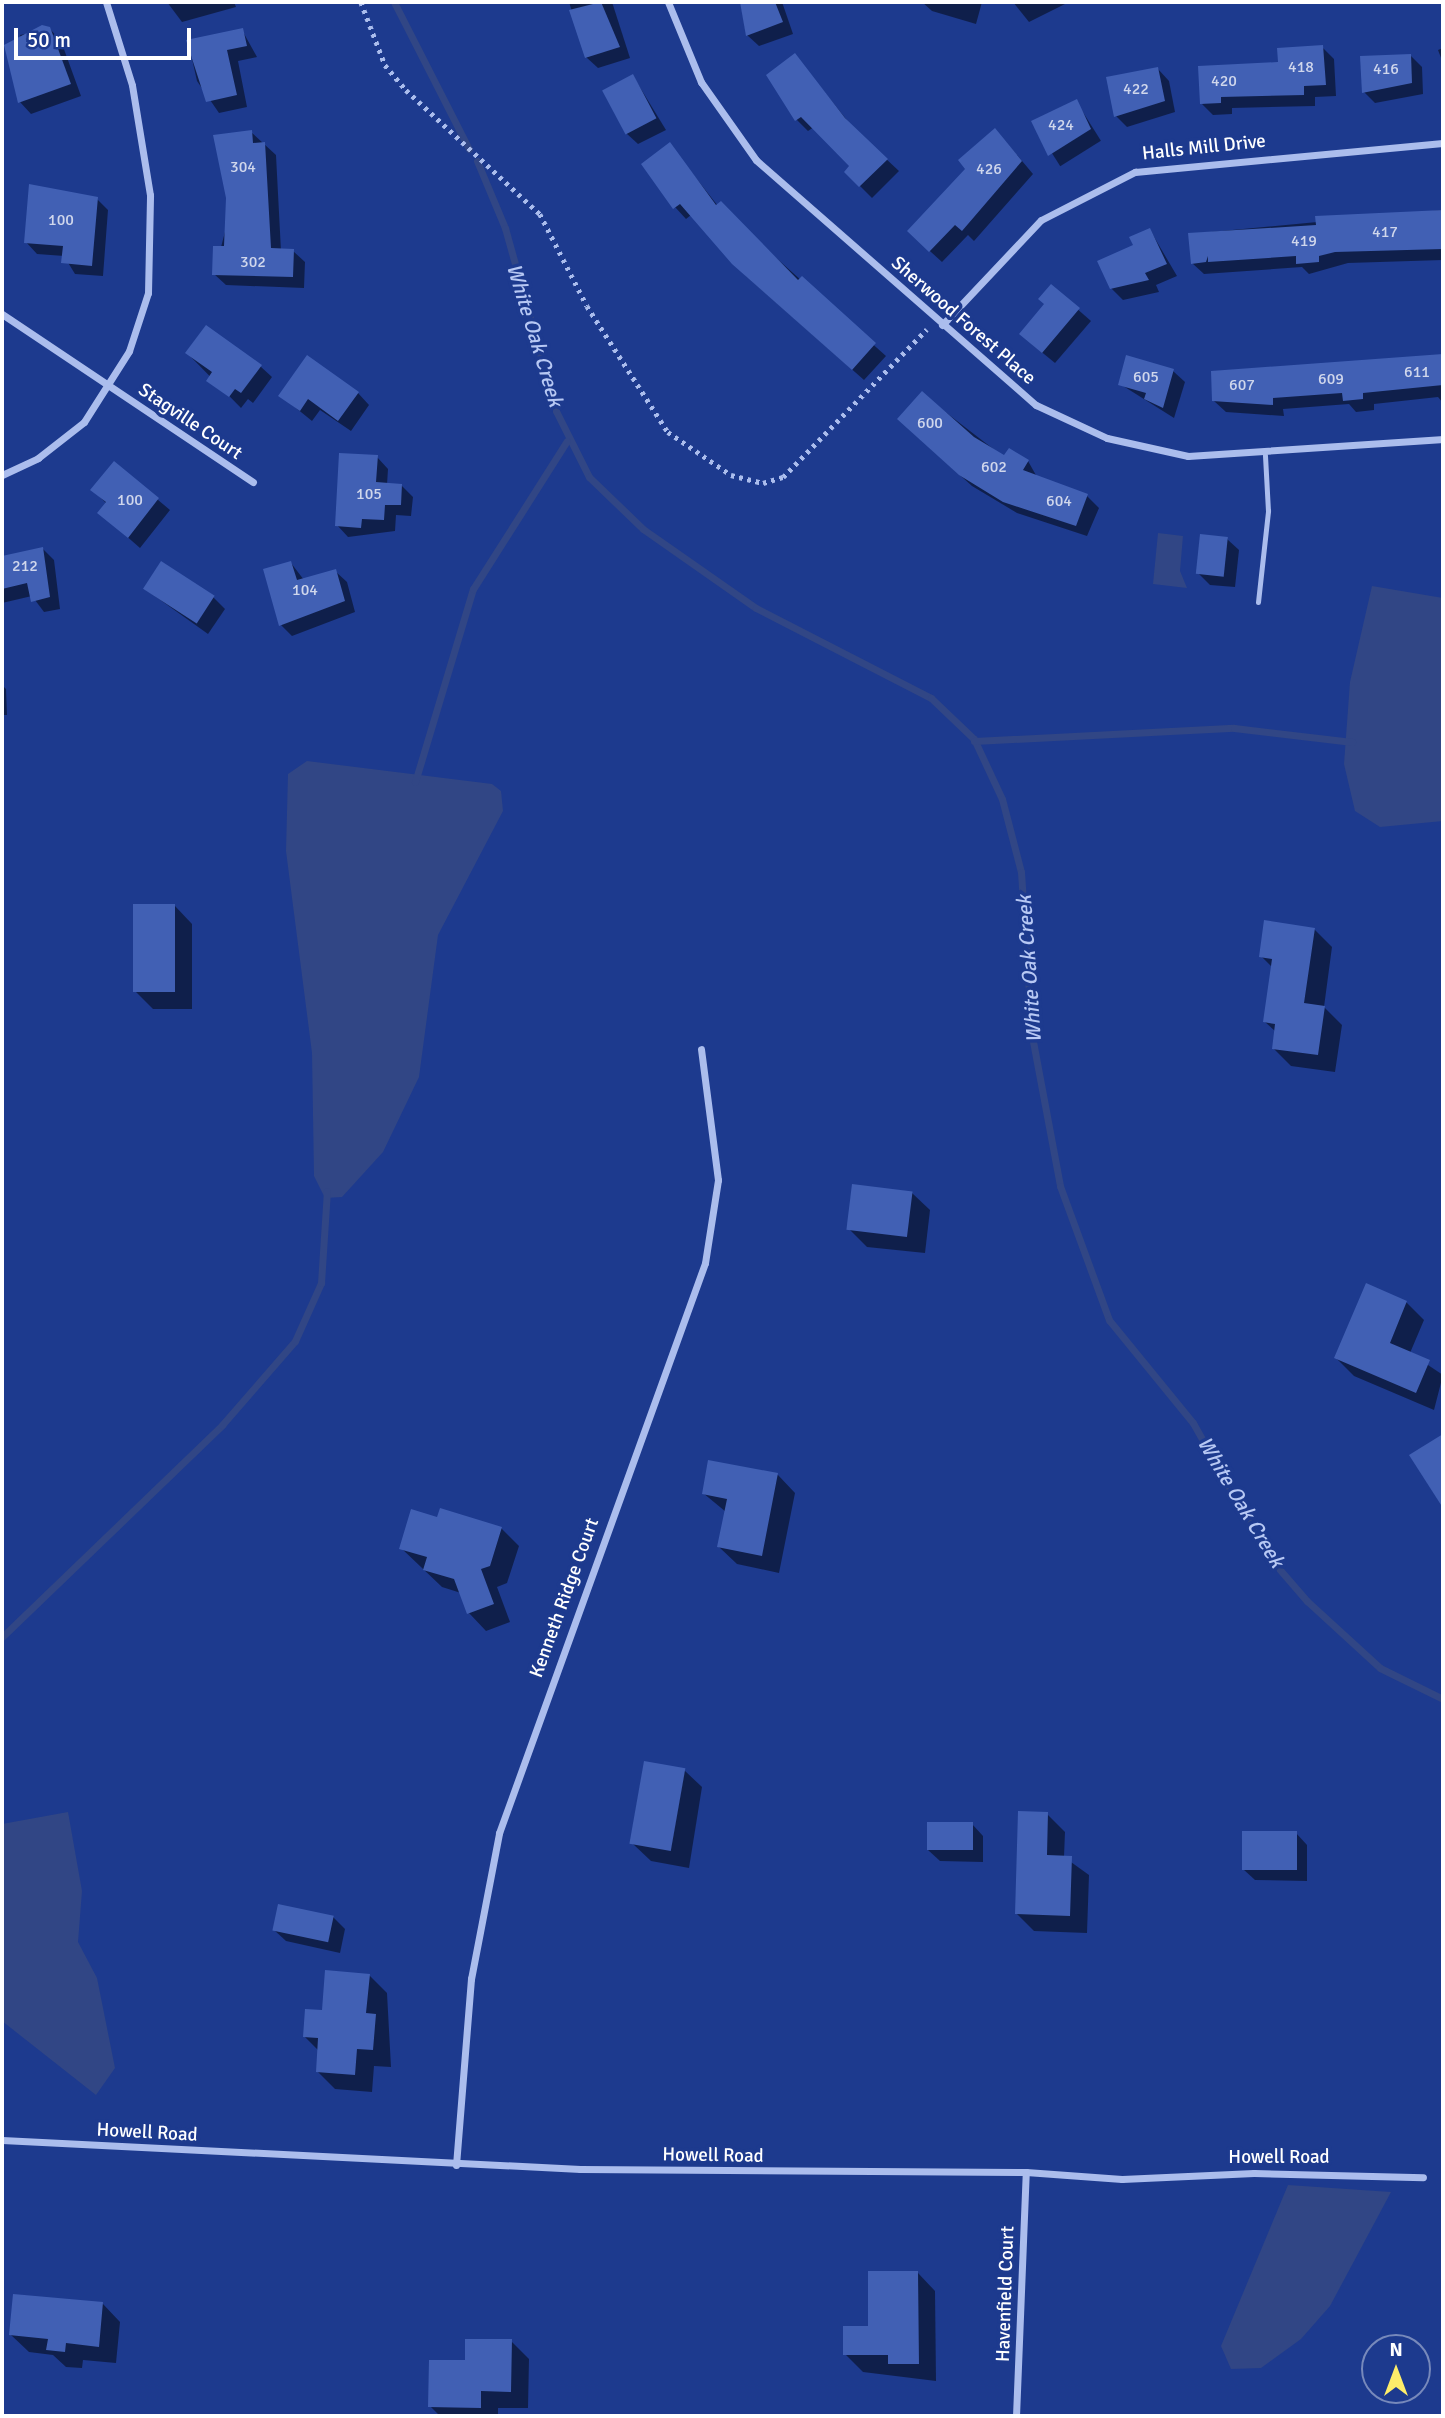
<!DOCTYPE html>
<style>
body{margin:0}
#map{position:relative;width:1445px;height:2418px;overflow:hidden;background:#1d3a8e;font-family:Signika,sans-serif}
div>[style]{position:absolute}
.water>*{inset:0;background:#314685}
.shadow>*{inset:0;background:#0007;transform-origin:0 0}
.stream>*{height:7px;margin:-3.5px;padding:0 3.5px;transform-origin:3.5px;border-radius:3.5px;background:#314685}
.building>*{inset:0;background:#4160b4;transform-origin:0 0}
.path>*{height:4.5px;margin-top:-2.25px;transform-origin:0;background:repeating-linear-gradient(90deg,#abbded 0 3.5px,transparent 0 8.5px)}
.lane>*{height:5px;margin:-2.5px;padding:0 2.5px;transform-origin:2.5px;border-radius:2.5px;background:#abbded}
.street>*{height:7px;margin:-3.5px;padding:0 3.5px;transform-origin:3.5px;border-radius:3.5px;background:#abbded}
span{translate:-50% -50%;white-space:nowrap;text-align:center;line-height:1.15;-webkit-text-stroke:7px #1d3a8e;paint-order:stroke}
.number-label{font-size:16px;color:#d0d7ec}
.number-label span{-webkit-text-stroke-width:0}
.street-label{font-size:19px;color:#fff}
.water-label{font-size:21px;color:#b7c8f4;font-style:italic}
.frame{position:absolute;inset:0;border:4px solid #fff;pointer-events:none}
.north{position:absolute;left:1361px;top:2334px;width:70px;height:70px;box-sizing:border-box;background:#1d3a8e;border:2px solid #7789bb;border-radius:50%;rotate:0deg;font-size:19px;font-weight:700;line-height:28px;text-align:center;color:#fff}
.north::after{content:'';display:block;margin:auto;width:24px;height:32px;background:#fded6a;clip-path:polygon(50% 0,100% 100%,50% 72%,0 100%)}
.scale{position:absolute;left:14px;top:28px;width:177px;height:32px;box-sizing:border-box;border:4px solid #fff;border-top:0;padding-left:9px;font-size:21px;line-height:24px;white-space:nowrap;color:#fff;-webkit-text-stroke:5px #1d3a8e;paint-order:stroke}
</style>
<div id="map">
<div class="water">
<i style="clip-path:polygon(1158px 533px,1183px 536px,1180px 571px,1187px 588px,1153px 584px)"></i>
<i style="clip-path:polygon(1372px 586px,1443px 598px,1443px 821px,1380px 827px,1355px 811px,1344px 764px,1350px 682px)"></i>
<i style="clip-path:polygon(307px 761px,492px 784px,501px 791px,503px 811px,438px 935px,419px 1077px,383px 1152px,342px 1197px,325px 1198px,314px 1176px,312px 1053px,286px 851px,288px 774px)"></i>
<i style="clip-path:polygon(68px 1812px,82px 1891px,78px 1942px,97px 1978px,115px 2068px,96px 2095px,2px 2021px,2px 1824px)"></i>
<i style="clip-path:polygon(1288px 2185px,1391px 2192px,1330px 2306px,1301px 2339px,1261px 2368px,1231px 2369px,1221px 2346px)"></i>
</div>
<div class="shadow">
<i style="clip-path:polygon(167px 2px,234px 2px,236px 7px,182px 22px)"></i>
<i style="clip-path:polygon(569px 2px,612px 2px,630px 58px,598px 68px,586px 57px)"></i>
<i style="clip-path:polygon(742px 2px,782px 2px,793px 34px,759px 46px,747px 35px)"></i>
<i style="clip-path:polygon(922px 2px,982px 2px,976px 24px,932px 11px)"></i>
<i style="clip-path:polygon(1013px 2px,1069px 2px,1029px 22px)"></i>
<i style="clip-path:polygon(50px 29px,61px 41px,81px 96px,31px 114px,20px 102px,6px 46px,22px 41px,20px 35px)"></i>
<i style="clip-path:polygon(242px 30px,257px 57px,238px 61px,247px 107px,219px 113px,197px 81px,188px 41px)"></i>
<i style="clip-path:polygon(1322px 47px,1334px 59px,1336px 96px,1315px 97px,1315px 106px,1232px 108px,1232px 114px,1213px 115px,1202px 104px)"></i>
<i style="clip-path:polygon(1443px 48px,1443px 63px,1438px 50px)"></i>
<i style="clip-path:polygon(795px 55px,854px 129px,899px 171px,872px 198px,846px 172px,852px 166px,814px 127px,808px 131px,797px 120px)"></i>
<i style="clip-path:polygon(1410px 55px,1422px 67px,1423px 94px,1375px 103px,1364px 92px)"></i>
<i style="clip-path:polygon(1158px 69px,1169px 81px,1175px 112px,1127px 127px,1116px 116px)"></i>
<i style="clip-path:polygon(633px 76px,666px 130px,638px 144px,626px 133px)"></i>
<i style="left:1076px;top:101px;width:47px;height:48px;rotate:58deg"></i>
<i style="clip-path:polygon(251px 132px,276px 155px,281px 251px,293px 251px,305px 262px,304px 288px,226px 285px,214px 274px)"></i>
<i style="clip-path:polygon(1006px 142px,1033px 174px,974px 241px,968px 235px,942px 262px,920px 242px)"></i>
<i style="clip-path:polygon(670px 145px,718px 206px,886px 356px,864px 380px,746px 276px,691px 215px,686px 219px,675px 207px)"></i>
<i style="clip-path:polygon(97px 199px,108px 210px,103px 276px,75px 274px,64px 256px,37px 254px,26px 242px)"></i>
<i style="clip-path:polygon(1443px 210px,1443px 260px,1348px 263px,1309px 274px,1302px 267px,1204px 274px,1192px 263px,1190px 234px)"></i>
<i style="clip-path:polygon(1150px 230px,1177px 276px,1156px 285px,1159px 292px,1123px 300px,1111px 288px)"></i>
<i style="clip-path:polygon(1051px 286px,1091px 321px,1055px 363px,1033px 345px)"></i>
<i style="clip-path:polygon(187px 353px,260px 366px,272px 377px,253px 403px,248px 399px,241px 408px)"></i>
<i style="clip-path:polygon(1443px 360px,1443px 403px,1438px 397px,1374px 404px,1374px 410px,1356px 412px,1349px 404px,1283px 409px,1284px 416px,1226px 412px,1214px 401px,1213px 373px)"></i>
<i style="clip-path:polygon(1173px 371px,1185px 382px,1174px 418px,1120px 384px)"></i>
<i style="clip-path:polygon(358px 393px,369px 405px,351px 431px,320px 410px,312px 421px,280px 395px)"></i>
<i style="clip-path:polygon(922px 394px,1005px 458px,1028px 461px,1037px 477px,1087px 496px,1099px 508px,1087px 536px,1017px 513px,972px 486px,911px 431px)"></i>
<i style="clip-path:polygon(377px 457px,388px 469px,387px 485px,401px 485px,413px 497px,411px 516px,396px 515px,395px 531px,348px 537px,337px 525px)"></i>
<i style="clip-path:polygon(114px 463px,170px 510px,140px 548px,100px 513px,107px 504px,93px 490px)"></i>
<i style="clip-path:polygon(1227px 539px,1239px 550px,1235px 587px,1210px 585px,1198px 573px)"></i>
<i style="clip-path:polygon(42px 548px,54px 560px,60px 609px,44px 612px,32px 596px,2px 603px,2px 558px)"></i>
<i style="clip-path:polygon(291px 563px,304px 580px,335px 571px,347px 582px,355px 612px,292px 636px,281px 625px)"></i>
<i style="clip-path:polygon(145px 589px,213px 597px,225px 609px,208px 634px)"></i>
<i style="clip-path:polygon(2px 685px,6px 689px,7px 715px,2px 715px)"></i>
<i style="clip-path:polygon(175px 906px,192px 924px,192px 1009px,153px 1009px,135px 991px)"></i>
<i style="clip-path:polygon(1314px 929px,1332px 947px,1324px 1007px,1342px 1025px,1335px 1072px,1291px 1066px,1273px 1048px,1276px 1032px,1265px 1022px,1273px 968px,1261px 956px)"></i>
<i style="clip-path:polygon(912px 1193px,930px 1210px,925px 1253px,867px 1247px,849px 1229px)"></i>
<i style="clip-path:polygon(1406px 1302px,1424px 1320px,1410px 1353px,1443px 1375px,1434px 1410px,1354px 1376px,1336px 1358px)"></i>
<i style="clip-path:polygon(778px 1475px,795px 1493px,779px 1573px,737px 1564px,719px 1547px,726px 1512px,703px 1493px)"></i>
<i style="clip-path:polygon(438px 1519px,501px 1528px,519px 1546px,507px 1583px,497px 1587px,510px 1622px,486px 1631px,469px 1613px,461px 1593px,442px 1587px,401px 1548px)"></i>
<i style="clip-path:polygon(684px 1770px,702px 1787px,689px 1868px,651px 1861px,633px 1844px)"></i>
<i style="clip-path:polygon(1047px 1814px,1065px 1832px,1064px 1857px,1089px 1875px,1087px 1933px,1034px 1931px,1017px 1914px)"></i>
<i style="clip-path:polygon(972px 1824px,983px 1836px,983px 1862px,940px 1861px,928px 1850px)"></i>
<i style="clip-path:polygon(1296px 1833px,1307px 1845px,1307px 1881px,1255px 1880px,1243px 1869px)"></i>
<i style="clip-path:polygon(333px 1917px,345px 1929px,340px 1953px,286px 1941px,274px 1930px)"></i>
<i style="clip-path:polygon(369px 1975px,387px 1993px,391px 2067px,374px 2066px,372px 2092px,335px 2089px,318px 2072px,319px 2051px,304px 2036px)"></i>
<i style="clip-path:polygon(918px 2273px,935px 2291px,936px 2381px,863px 2372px,845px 2354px)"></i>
<i style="clip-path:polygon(103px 2304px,120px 2322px,116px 2363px,83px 2360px,82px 2368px,66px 2367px,53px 2355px,29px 2352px,11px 2335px)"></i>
<i style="clip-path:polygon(511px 2341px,529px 2359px,528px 2408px,498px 2408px,498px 2416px,440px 2416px,430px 2406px,467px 2362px)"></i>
</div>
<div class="stream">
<i style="left:394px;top:2px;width:165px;rotate:63deg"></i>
<i style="left:477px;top:161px;width:73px;rotate:67.3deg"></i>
<i style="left:505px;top:228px;width:190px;rotate:74.4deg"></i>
<i style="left:556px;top:411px;width:74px;rotate:63.4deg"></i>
<i style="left:589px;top:477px;width:75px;rotate:43.9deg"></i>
<i style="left:643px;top:529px;width:138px;rotate:35deg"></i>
<i style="left:756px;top:608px;width:197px;rotate:27.2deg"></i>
<i style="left:931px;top:698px;width:59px;rotate:43.6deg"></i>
<i style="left:974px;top:739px;width:66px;rotate:65deg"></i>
<i style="left:1002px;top:799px;width:75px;rotate:75.4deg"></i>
<i style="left:1021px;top:872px;width:164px;rotate:86.2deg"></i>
<i style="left:1032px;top:1036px;width:153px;rotate:79.4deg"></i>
<i style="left:1060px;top:1186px;width:143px;rotate:69.9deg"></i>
<i style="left:1109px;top:1320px;width:133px;rotate:50.8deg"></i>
<i style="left:1193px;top:1423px;width:153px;rotate:60.6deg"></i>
<i style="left:1268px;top:1556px;width:60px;rotate:49.1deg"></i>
<i style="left:1307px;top:1601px;width:99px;rotate:42.5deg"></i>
<i style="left:1380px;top:1668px;width:70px;rotate:26.2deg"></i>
<i style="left:974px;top:741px;width:260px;rotate:-2.9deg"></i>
<i style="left:1234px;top:728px;width:119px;rotate:6.8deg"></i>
<i style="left:415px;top:782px;width:202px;rotate:-73.3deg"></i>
<i style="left:473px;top:589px;width:175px;rotate:-57.6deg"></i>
<i style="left:2px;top:1637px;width:306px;rotate:-43.9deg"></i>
<i style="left:222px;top:1425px;width:111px;rotate:-49deg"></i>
<i style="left:295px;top:1341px;width:64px;rotate:-65.9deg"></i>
<i style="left:321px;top:1283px;width:92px;rotate:-86.3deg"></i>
</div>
<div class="building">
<i style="clip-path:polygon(601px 2px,620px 47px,585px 58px,569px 10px)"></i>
<i style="clip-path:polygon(740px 2px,775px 2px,783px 22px,746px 36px)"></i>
<i style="clip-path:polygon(42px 25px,50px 27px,71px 84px,18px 103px,4px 45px)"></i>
<i style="clip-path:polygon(243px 28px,247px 46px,227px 50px,237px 95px,206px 102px,186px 40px)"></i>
<i style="clip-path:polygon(1323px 45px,1326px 85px,1304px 86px,1304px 95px,1221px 97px,1221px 103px,1200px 104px,1198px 66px,1278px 62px,1277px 48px)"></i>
<i style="clip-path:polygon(795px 53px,845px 118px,888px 159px,859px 187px,844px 172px,849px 166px,801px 117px,795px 121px,766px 75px)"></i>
<i style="clip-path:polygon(1411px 54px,1412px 83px,1362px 93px,1360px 56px)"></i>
<i style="clip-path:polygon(1158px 67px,1165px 101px,1114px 117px,1106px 77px)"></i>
<i style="left:633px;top:74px;width:50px;height:35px;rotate:62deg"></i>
<i style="clip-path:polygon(1077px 99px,1091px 129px,1048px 156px,1031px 121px)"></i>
<i style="clip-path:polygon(995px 128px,1022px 161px,962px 231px,955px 225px,929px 252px,907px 231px,965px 169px,958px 160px)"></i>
<i style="clip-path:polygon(252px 130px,253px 143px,265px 142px,271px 248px,294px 249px,293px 277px,212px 275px,213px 246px,224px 246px,226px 198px,213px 135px)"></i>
<i style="clip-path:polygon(670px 142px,716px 205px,721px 201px,798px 280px,802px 276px,876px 343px,852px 370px,732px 264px,680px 204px,673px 209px,641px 164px)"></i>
<i style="clip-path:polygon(29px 184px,98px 197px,92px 266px,61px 263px,63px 246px,24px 243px)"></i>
<i style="clip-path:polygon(1443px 210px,1443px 249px,1335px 252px,1319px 256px,1319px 262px,1296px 264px,1296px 256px,1208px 262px,1208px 256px,1206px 262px,1191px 264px,1188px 233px,1316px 225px,1315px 216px)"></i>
<i style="clip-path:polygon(1150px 228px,1167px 264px,1145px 273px,1149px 280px,1110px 289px,1097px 261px,1133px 245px,1129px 237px)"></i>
<i style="clip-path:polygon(1051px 284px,1080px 308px,1042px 353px,1019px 334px,1044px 304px,1038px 299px)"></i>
<i style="clip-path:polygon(206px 325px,262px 365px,241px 393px,235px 389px,229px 397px,206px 381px,212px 372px,185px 353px)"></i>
<i style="clip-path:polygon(1443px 354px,1443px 385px,1363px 393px,1363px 399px,1343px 401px,1342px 393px,1273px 398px,1273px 405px,1212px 401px,1211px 371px)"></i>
<i style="clip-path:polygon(307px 355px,359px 392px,338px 421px,308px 399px,300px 411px,278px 396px)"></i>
<i style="clip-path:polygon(1126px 355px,1174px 369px,1163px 408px,1144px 399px,1146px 393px,1118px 385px)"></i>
<i style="clip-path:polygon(922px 391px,974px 437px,1004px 455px,1009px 448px,1029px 460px,1023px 470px,1088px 494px,1076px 526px,1003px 502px,959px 475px,897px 419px)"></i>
<i style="clip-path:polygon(339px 453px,378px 455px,376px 482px,402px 484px,401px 505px,385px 505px,384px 520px,362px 519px,361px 528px,335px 526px)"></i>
<i style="clip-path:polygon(114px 461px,159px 498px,128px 538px,97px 513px,106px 502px,90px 490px)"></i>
<i style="left:1200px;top:534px;width:28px;height:40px;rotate:6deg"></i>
<i style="clip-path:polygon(43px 547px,50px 597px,31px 602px,27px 583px,2px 589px,2px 556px)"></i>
<i style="left:161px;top:561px;width:64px;height:33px;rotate:33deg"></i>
<i style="clip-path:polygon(291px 561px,297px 580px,336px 569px,345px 601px,279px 626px,263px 569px)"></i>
<i style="left:133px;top:904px;width:42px;height:88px"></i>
<i style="clip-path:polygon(1264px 920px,1315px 928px,1304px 1003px,1325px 1006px,1318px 1055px,1272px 1049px,1275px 1024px,1263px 1022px,1272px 959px,1259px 957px)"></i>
<i style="left:852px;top:1184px;width:61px;height:46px;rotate:7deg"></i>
<i style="clip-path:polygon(1366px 1283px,1407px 1301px,1390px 1343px,1430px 1360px,1416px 1393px,1334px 1358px)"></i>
<i style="clip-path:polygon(1443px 1434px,1443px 1508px,1409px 1455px)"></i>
<i style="clip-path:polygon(708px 1460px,778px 1473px,762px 1556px,717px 1547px,727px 1499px,702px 1494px)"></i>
<i style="clip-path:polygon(440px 1508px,502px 1527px,490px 1566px,481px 1569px,494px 1604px,467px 1614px,454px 1579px,423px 1570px,427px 1557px,399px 1549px,411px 1509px,437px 1517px)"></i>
<i style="left:644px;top:1761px;width:42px;height:84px;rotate:10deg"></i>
<i style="clip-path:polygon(1018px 1811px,1048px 1812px,1047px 1855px,1072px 1856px,1070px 1916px,1015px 1914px)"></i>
<i style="left:927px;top:1822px;width:46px;height:28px"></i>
<i style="left:1242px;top:1831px;width:55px;height:39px"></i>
<i style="left:278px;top:1904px;width:57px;height:27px;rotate:12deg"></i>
<i style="clip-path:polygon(325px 1970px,370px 1974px,366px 2013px,376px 2014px,373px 2050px,357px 2049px,355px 2075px,316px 2072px,318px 2038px,303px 2037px,305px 2009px,322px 2010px)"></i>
<i style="clip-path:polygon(868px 2271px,918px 2271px,919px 2364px,888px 2364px,888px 2355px,843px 2355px,843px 2326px,868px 2326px)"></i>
<i style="clip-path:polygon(13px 2294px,103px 2302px,99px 2347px,66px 2343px,65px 2352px,46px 2350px,48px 2339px,9px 2335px)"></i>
<i style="clip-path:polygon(465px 2339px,512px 2339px,511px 2392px,481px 2391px,481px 2408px,428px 2407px,429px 2360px,465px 2360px)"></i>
</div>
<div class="path">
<i style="left:361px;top:2px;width:67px;rotate:69.1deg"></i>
<i style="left:385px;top:65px;width:33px;rotate:50deg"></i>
<i style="left:406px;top:90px;width:183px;rotate:42.8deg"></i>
<i style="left:540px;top:214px;width:103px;rotate:62.9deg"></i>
<i style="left:587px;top:306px;width:150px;rotate:57.3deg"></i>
<i style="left:668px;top:432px;width:76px;rotate:34.3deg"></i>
<i style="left:731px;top:475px;width:33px;rotate:14deg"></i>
<i style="left:763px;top:483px;width:21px;rotate:-17deg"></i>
<i style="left:783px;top:477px;width:206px;rotate:-45.8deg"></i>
</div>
<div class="lane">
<i style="left:1258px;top:602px;width:92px;rotate:-83.7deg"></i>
<i style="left:1268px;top:511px;width:56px;rotate:-93.1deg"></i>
</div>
<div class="street">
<i style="left:668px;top:2px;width:87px;rotate:67.6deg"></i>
<i style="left:701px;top:82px;width:95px;rotate:54.8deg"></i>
<i style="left:756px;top:160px;width:372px;rotate:41.2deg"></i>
<i style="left:1036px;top:405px;width:78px;rotate:24.9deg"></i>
<i style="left:1107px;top:438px;width:83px;rotate:12.5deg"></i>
<i style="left:1188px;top:456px;width:256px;rotate:-3.8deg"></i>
<i style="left:2px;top:314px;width:302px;rotate:33.8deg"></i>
<i style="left:942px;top:325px;width:144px;rotate:-46.7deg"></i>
<i style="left:1041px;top:220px;width:106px;rotate:-27.1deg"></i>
<i style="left:1135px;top:172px;width:309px;rotate:-5.4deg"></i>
<i style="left:2px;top:475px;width:40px;rotate:-25deg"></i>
<i style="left:38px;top:458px;width:58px;rotate:-38deg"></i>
<i style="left:84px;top:422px;width:84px;rotate:-57.6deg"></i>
<i style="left:129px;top:351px;width:61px;rotate:-71.9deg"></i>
<i style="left:148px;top:293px;width:98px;rotate:-88.8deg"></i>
<i style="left:150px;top:195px;width:111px;rotate:-99.3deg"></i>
<i style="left:132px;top:85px;width:87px;rotate:-107.4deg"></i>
<i style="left:2px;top:2140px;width:579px;rotate:2.87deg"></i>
<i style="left:580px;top:2169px;width:446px;rotate:0.4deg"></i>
<i style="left:1026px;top:2172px;width:96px;rotate:4.2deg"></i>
<i style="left:1122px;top:2179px;width:132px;rotate:-2.6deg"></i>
<i style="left:1254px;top:2173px;width:169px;rotate:1.4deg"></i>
<i style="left:456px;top:2165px;width:187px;rotate:-85.4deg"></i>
<i style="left:471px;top:1979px;width:149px;rotate:-79.1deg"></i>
<i style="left:499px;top:1833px;width:606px;rotate:-70.13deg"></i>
<i style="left:705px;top:1263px;width:84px;rotate:-81.1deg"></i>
<i style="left:718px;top:1180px;width:132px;rotate:-97.4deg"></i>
<i style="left:1016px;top:2416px;width:244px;rotate:-87.7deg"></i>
</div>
<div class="number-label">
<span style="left:1301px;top:67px">418</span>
<span style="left:1386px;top:69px">416</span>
<span style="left:1224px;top:81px">420</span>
<span style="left:1136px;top:89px">422</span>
<span style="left:1061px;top:125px">424</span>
<span style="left:243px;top:167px">304</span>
<span style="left:989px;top:169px">426</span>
<span style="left:61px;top:220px">100</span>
<span style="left:1385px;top:232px">417</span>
<span style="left:1304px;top:241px">419</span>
<span style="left:253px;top:262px">302</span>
<span style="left:1417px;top:372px">611</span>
<span style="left:1146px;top:377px">605</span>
<span style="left:1331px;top:379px">609</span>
<span style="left:1242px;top:385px">607</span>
<span style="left:930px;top:423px">600</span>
<span style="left:994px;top:467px">602</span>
<span style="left:369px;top:494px">105</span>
<span style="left:130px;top:500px">100</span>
<span style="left:1059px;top:501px">604</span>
<span style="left:25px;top:566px">212</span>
<span style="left:305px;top:590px">104</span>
</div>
<div class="street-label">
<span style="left:1204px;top:148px;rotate:-6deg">Halls Mill Drive</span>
<span style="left:963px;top:321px;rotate:41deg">Sherwood Forest Place</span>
<span style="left:190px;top:422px;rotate:34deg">Stagville Court</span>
<span style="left:565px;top:1598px;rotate:-70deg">Kenneth Ridge Court</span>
<span style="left:147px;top:2133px;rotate:3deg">Howell Road</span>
<span style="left:713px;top:2156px;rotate:1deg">Howell Road</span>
<span style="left:1279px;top:2158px">Howell Road</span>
<span style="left:1006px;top:2294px;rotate:-88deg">Havenfield Court</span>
</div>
<div class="water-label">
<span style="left:535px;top:335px;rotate:73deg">White Oak Creek</span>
<span style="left:1029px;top:969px;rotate:-94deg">White Oak Creek</span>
<span style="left:1241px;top:1502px;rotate:59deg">White Oak Creek</span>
</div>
<div class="frame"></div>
<div class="north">N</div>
<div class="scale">50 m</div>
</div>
